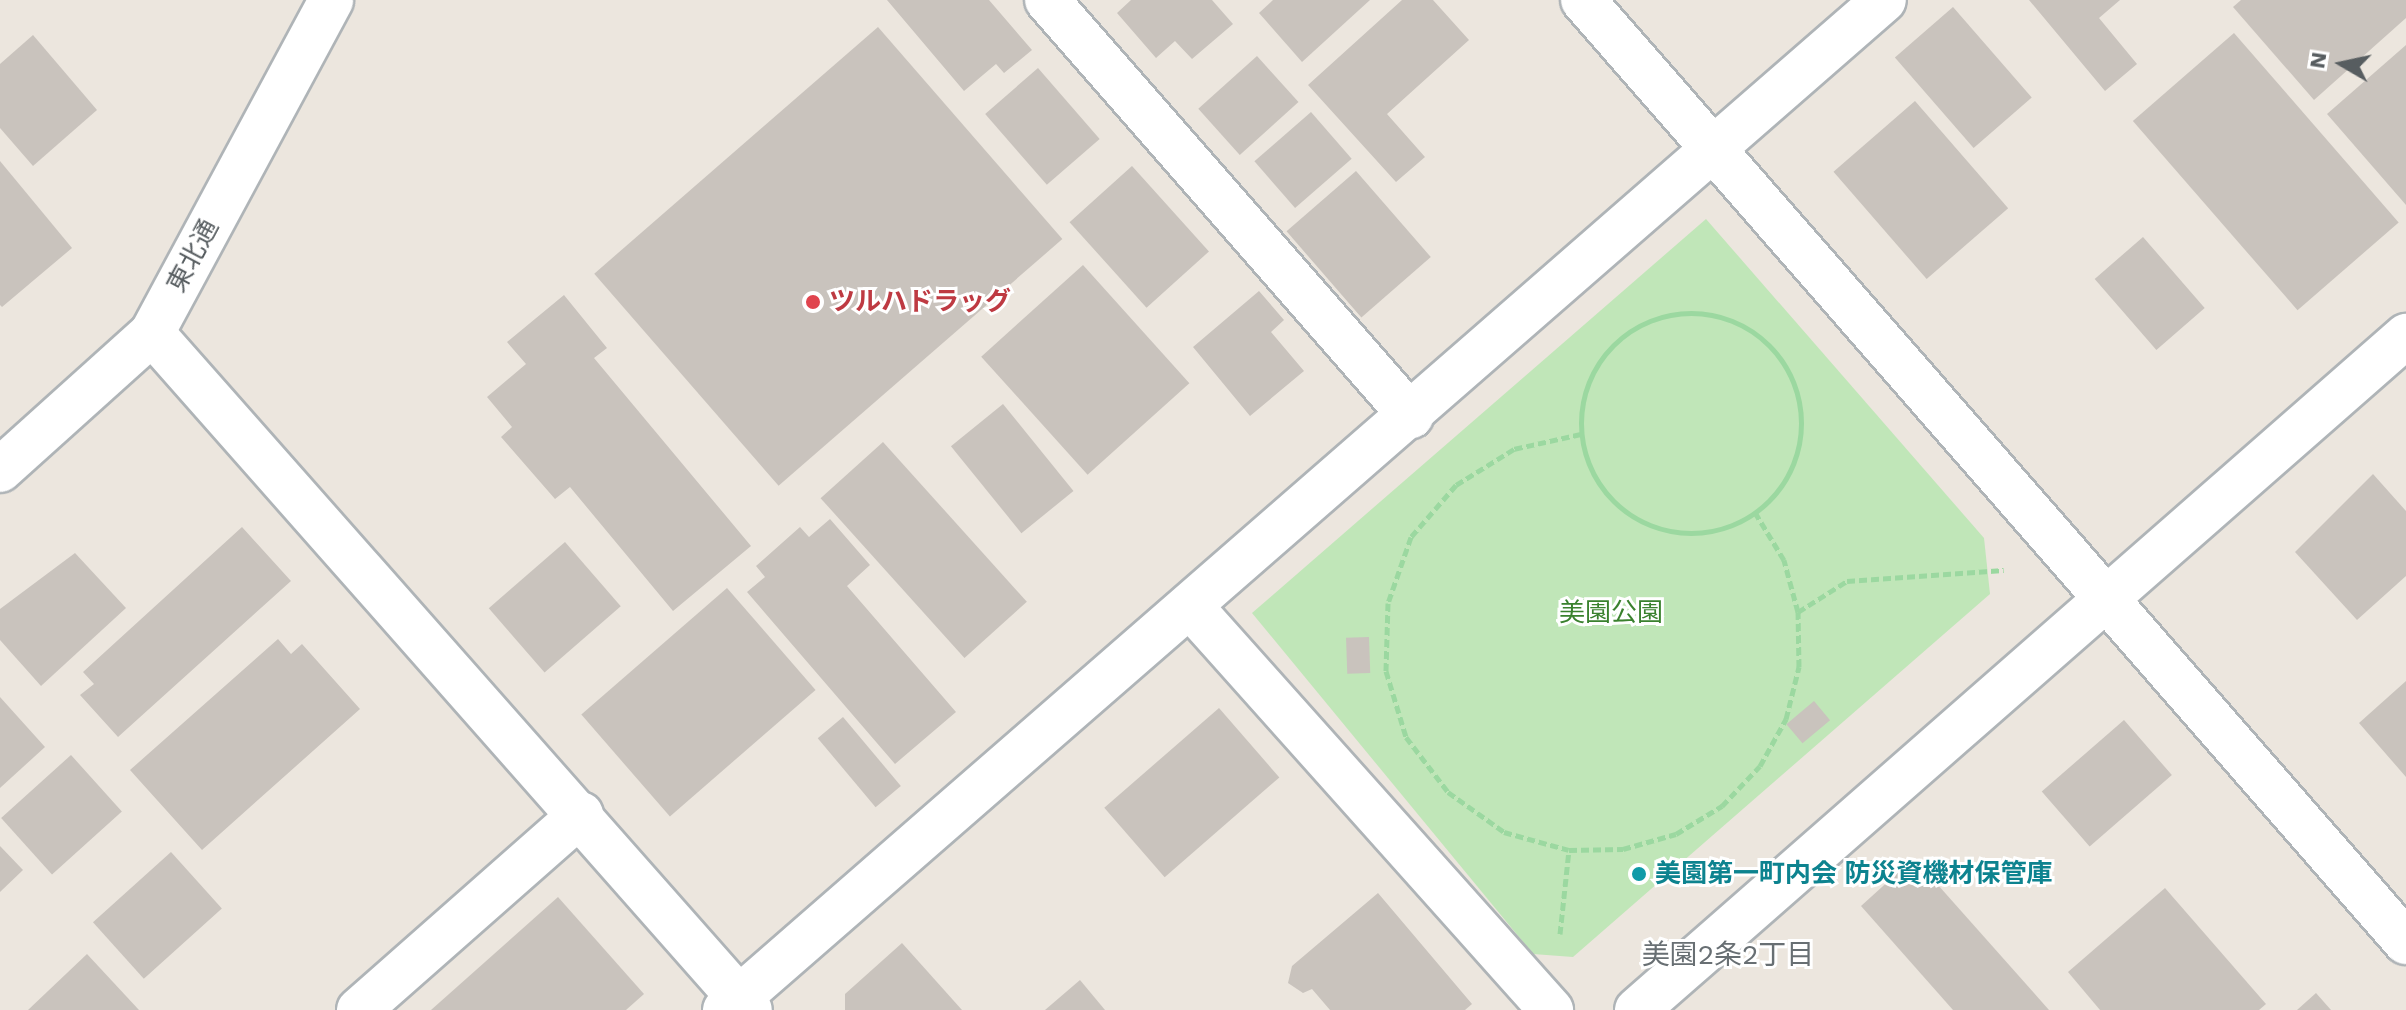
<!DOCTYPE html>
<meta charset="utf-8">
<style>
body{margin:0}
#map{position:relative;width:2406px;height:1010px;overflow:hidden;background:#ece6de;font-family:"Work Sans","Noto Sans JP",sans-serif}
div>[style]{position:absolute}
.green>*{inset:0;background:#c0e6b8}
.building>*{inset:0;background:#c9c3bd;transform-origin:0 0}
.path>*{height:5px;margin-top:-2.5px;transform-origin:0;background:repeating-linear-gradient(90deg,#9bd8a0 0 8px,transparent 0 12px)}
.path>.ring{margin:-2.5px;padding:0;box-sizing:content-box;background:none;border:5px solid #9bd8a0;border-radius:50%}
.roads{filter:drop-shadow(2px 0 #afb4b7) drop-shadow(-2px 0 #afb4b7) drop-shadow(0 2px #afb4b7) drop-shadow(0 -2px #afb4b7)}
.minor>*{height:44px;margin:-22px;padding:0 22px;transform-origin:22px;border-radius:22px;background:#fff}
.dots>*{width:22px;height:22px;translate:-50% -50%;box-sizing:border-box;border:4px solid #fff;border-radius:50%}
span{translate:-50% -50%;white-space:nowrap;text-align:center;line-height:1.15;-webkit-text-stroke:6px #fff;paint-order:stroke}
.street-label{font-size:26px;color:#575d60}
.health-label{font-size:26px;color:#be3a42;font-weight:700}
.left{translate:0 -50%;text-align:left}
.park-label{font-size:26px;color:#3a812e}
.culture-label{font-size:26px;color:#0d838f;font-weight:700}
.neighbourhood-label{font-size:28px;color:#686f73}
.north{position:absolute;left:2302px;top:24px;width:80px;height:80px;-webkit-text-stroke:6px #fff;paint-order:stroke;rotate:279deg;font-size:22px;font-weight:700;line-height:32px;text-align:center;color:#575d60}
.north::after{content:'';display:block;margin:auto;width:28px;height:36px;background:#575d60;clip-path:polygon(50% 0,100% 100%,50% 72%,0 100%)}
</style>
<div id="map">
<div class="green">
<i style="clip-path:polygon(1706px 219px,1984px 538px,1990px 594px,1573px 957px,1533px 954px,1252px 613px)"></i>
</div>
<div class="building">
<i style="clip-path:polygon(887px 0,989px 0,1032px 50px,1004px 73px,996px 64px,964px 91px)"></i>
<i style="clip-path:polygon(1131px 0,1212px 0,1233px 24px,1192px 59px,1175px 41px,1156px 58px,1117px 13px)"></i>
<i style="clip-path:polygon(1273px 0,1370px 0,1302px 62px,1259px 13px)"></i>
<i style="clip-path:polygon(1402px 0,1433px 0,1469px 40px,1387px 114px,1425px 157px,1396px 182px,1308px 85px)"></i>
<i style="clip-path:polygon(2029px 0,2120px 0,2099px 18px,2137px 64px,2105px 91px)"></i>
<i style="clip-path:polygon(2241px 0,2406px 0,2406px 18px,2314px 100px,2233px 7px)"></i>
<i style="left:1953px;top:7px;width:120px;height:77px;rotate:49deg"></i>
<i style="left:878px;top:27px;width:281px;height:376px;rotate:49deg"></i>
<i style="left:2234px;top:33px;width:251px;height:134px;rotate:49deg"></i>
<i style="clip-path:polygon(33px 35px,97px 110px,33px 166px,0 128px,0 64px)"></i>
<i style="clip-path:polygon(2406px 45px,2406px 205px,2327px 114px)"></i>
<i style="left:1257px;top:56px;width:62px;height:79px;rotate:48deg"></i>
<i style="left:1038px;top:68px;width:94px;height:70px;rotate:49deg"></i>
<i style="left:1915px;top:101px;width:142px;height:108px;rotate:49deg"></i>
<i style="left:1311px;top:112px;width:62px;height:75px;rotate:49deg"></i>
<i style="clip-path:polygon(0 161px,72px 248px,2px 307px,0 305px)"></i>
<i style="left:1132px;top:166px;width:115px;height:84px;rotate:48deg"></i>
<i style="left:1356px;top:171px;width:114px;height:92px;rotate:49deg"></i>
<i style="left:2143px;top:237px;width:94px;height:64px;rotate:49deg"></i>
<i style="left:1083px;top:265px;width:159px;height:137px;rotate:48deg"></i>
<i style="clip-path:polygon(1259px 291px,1284px 320px,1271px 332px,1304px 371px,1250px 416px,1193px 347px)"></i>
<i style="clip-path:polygon(564px 295px,607px 348px,594px 358px,751px 546px,673px 611px,570px 487px,555px 499px,501px 437px,512px 427px,487px 397px,526px 364px,507px 342px)"></i>
<i style="left:1003px;top:404px;width:112px;height:67px;rotate:51deg"></i>
<i style="left:883px;top:442px;width:215px;height:84px;rotate:48deg"></i>
<i style="clip-path:polygon(2373px 474px,2406px 511px,2406px 576px,2357px 620px,2295px 552px)"></i>
<i style="clip-path:polygon(830px 519px,870px 565px,847px 586px,956px 712px,895px 764px,747px 592px,765px 577px,756px 566px,800px 527px,809px 537px)"></i>
<i style="clip-path:polygon(242px 527px,291px 581px,118px 737px,80px 695px,94px 684px,83px 672px)"></i>
<i style="left:565px;top:542px;width:85px;height:101px;rotate:49deg"></i>
<i style="clip-path:polygon(75px 553px,126px 608px,41px 686px,0 640px,0 609px)"></i>
<i style="left:727px;top:588px;width:135px;height:193px;rotate:49deg"></i>
<i style="left:1369px;top:637px;width:36px;height:23px;rotate:88deg"></i>
<i style="clip-path:polygon(278px 639px,291px 654px,302px 644px,360px 709px,202px 850px,130px 770px)"></i>
<i style="clip-path:polygon(2406px 681px,2406px 777px,2359px 723px)"></i>
<i style="clip-path:polygon(0 697px,45px 747px,0 788px)"></i>
<i style="left:1814px;top:701px;width:25px;height:36px;rotate:50deg"></i>
<i style="left:1219px;top:708px;width:92px;height:152px;rotate:49deg"></i>
<i style="left:843px;top:717px;width:90px;height:33px;rotate:50deg"></i>
<i style="left:2124px;top:720px;width:73px;height:109px;rotate:49deg"></i>
<i style="left:71px;top:755px;width:76px;height:94px;rotate:48deg"></i>
<i style="clip-path:polygon(0 846px,23px 870px,0 892px)"></i>
<i style="left:171px;top:852px;width:76px;height:105px;rotate:48deg"></i>
<i style="clip-path:polygon(1914px 858px,2049px 1010px,1953px 1010px,1861px 906px)"></i>
<i style="clip-path:polygon(2165px 888px,2266px 1004px,2259px 1010px,2100px 1010px,2068px 972px)"></i>
<i style="clip-path:polygon(1378px 893px,1472px 1004px,1465px 1010px,1330px 1010px,1312px 989px,1303px 993px,1288px 983px,1292px 966px)"></i>
<i style="clip-path:polygon(558px 897px,644px 994px,626px 1010px,431px 1010px)"></i>
<i style="clip-path:polygon(902px 943px,962px 1010px,845px 1010px,845px 994px)"></i>
<i style="clip-path:polygon(87px 954px,139px 1010px,28px 1010px)"></i>
<i style="clip-path:polygon(1080px 980px,1105px 1010px,1045px 1010px)"></i>
<i style="clip-path:polygon(2316px 993px,2331px 1010px,2297px 1010px)"></i>
</div>
<div class="path">
<i class="ring" style="left:1581px;top:313px;width:215px;height:215px"></i>
<i style="left:1581px;top:434px;width:69px;rotate:167.4deg"></i>
<i style="left:1514px;top:449px;width:68px;rotate:148.2deg"></i>
<i style="left:1456px;top:485px;width:69px;rotate:130.9deg"></i>
<i style="left:1411px;top:537px;width:70px;rotate:109.2deg"></i>
<i style="left:1388px;top:603px;width:68px;rotate:91.7deg"></i>
<i style="left:1386px;top:671px;width:69px;rotate:73.1deg"></i>
<i style="left:1406px;top:737px;width:69px;rotate:52.6deg"></i>
<i style="left:1448px;top:792px;width:69px;rotate:35.5deg"></i>
<i style="left:1504px;top:832px;width:67px;rotate:15.5deg"></i>
<i style="left:1569px;top:850px;width:54px;rotate:-1.1deg"></i>
<i style="left:1623px;top:849px;width:55px;rotate:-15.8deg"></i>
<i style="left:1676px;top:834px;width:54px;rotate:-31.3deg"></i>
<i style="left:1722px;top:806px;width:55px;rotate:-46.5deg"></i>
<i style="left:1760px;top:766px;width:54px;rotate:-61deg"></i>
<i style="left:1786px;top:719px;width:54px;rotate:-76deg"></i>
<i style="left:1799px;top:667px;width:55px;rotate:-91deg"></i>
<i style="left:1798px;top:612px;width:54px;rotate:-105.1deg"></i>
<i style="left:1784px;top:560px;width:54px;rotate:-121.3deg"></i>
<i style="left:1798px;top:612px;width:58px;rotate:-32.3deg"></i>
<i style="left:1847px;top:581px;width:157px;rotate:-4deg"></i>
<i style="left:1560px;top:934px;width:84px;rotate:-83.9deg"></i>
</div>
<div class="roads">
<div class="minor">
<i style="left:1047px;top:0;width:553px;rotate:48.81deg"></i>
<i style="left:1583px;top:0;width:1251px;rotate:48.86deg"></i>
<i style="left:152px;top:333px;width:903px;rotate:48.55deg"></i>
<i style="left:0;top:470px;width:205px;rotate:-42deg"></i>
<i style="left:152px;top:333px;width:378px;rotate:-61.7deg"></i>
<i style="left:1190px;top:606px;width:542px;rotate:48.22deg"></i>
<i style="left:359px;top:1010px;width:296px;rotate:-41.4deg"></i>
<i style="left:725px;top:1010px;width:1537px;rotate:-41.07deg"></i>
<i style="left:1637px;top:1010px;width:1023px;rotate:-41.23deg"></i>
</div>
</div>
<div class="dots">
<i style="left:813px;top:302px;background:#e0444e"></i>
<i style="left:1639px;top:874px;background:#0f9aa8"></i>
</div>
<div class="street-label">
<span style="left:193px;top:256px;rotate:-62deg">東北通</span>
</div>
<div class="health-label">
<span class="left" style="left:829px;top:302px">ツルハドラッグ</span>
</div>
<div class="park-label">
<span style="left:1611px;top:613px">美園公園</span>
</div>
<div class="culture-label">
<span class="left" style="left:1655px;top:874px">美園第一町内会 防災資機材保管庫</span>
</div>
<div class="neighbourhood-label">
<span style="left:1728px;top:955px">美園2条2丁目</span>
</div>
<div class="north">N</div>
</div>
